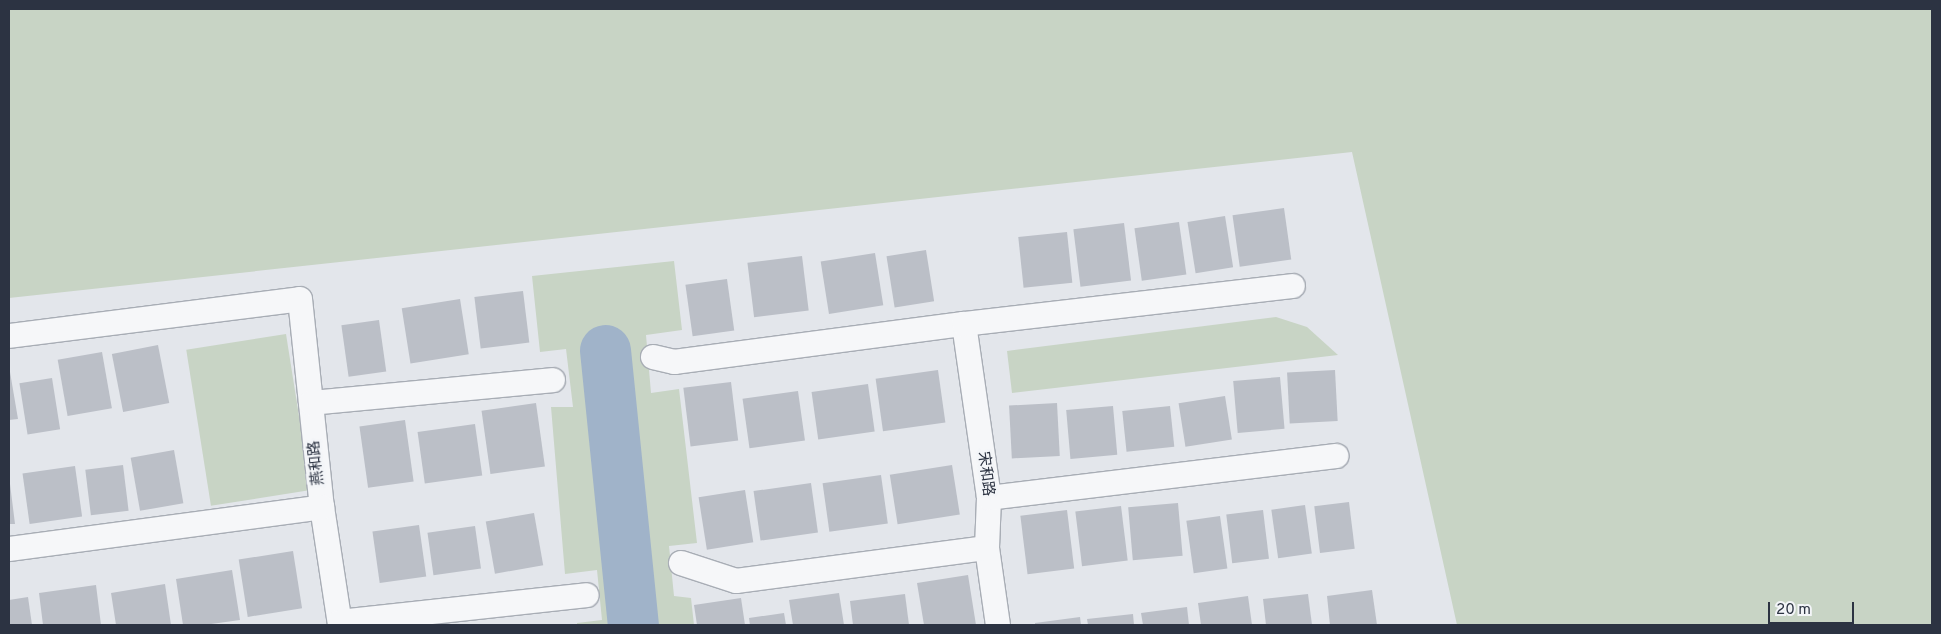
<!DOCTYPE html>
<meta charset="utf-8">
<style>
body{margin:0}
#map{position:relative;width:1941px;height:634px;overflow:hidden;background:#e3e6eb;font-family:Overpass,"Noto Sans SC",sans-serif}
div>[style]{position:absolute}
.green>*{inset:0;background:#c8d4c5;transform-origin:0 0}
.river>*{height:51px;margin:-25.5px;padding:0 25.5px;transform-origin:25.5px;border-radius:25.5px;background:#a0b3c9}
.building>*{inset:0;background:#bbbfc7;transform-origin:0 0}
.roads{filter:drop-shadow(1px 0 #a8adb5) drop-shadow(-1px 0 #a8adb5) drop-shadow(0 1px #a8adb5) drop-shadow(0 -1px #a8adb5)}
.street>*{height:24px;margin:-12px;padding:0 12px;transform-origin:12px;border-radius:12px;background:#f6f7f9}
span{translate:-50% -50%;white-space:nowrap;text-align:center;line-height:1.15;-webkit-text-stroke:5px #f3f5f8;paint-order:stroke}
.street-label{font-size:15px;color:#2c3342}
.frame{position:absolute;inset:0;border:10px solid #2c3342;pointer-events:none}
.scale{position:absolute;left:1768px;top:602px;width:86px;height:22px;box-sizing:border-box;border:2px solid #2c3342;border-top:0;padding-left:6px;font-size:15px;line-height:18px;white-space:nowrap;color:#2c3342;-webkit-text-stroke:4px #f3f5f8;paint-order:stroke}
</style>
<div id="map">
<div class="green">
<i style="clip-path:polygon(9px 9px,1932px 9px,1932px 625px,1457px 625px,1352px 152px,9px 298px)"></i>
<i style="clip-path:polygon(674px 261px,682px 330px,646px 335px,651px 393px,679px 389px,697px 543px,669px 546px,674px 596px,691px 598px,694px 625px,577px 625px,577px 623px,602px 620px,597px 570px,565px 574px,551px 407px,573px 407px,566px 349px,540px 352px,532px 276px)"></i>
<i style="clip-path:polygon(1276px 317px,1307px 327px,1338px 355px,1012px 393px,1007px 351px)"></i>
<i style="left:286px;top:334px;width:158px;height:101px;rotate:81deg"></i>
</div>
<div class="river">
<i style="left:605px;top:350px;width:276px;rotate:84.2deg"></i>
</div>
<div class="building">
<i style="left:1284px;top:208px;width:52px;height:52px;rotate:82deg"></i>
<i style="left:1225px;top:216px;width:52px;height:38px;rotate:81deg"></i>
<i style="left:1179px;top:222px;width:53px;height:45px;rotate:82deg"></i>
<i style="left:1124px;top:223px;width:58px;height:51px;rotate:83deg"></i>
<i style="left:1067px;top:232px;width:51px;height:49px;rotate:84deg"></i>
<i style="left:926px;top:250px;width:52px;height:40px;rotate:81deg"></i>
<i style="left:875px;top:253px;width:53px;height:55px;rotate:81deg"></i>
<i style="left:802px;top:256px;width:55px;height:55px;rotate:83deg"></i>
<i style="left:727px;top:279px;width:52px;height:42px;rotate:82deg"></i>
<i style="left:523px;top:291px;width:52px;height:49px;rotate:83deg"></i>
<i style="left:460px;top:299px;width:56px;height:59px;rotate:81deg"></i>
<i style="left:379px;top:320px;width:52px;height:38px;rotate:82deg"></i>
<i style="left:158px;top:345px;width:59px;height:47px;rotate:79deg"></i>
<i style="left:102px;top:352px;width:57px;height:45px;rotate:80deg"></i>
<i style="left:938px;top:370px;width:53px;height:63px;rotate:82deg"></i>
<i style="left:1335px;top:370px;width:51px;height:48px;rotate:87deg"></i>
<i style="clip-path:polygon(10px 372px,18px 419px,9px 420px,9px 373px)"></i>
<i style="left:1280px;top:377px;width:52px;height:47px;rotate:85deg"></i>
<i style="left:52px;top:378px;width:52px;height:33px;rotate:81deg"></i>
<i style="left:731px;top:382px;width:59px;height:48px;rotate:83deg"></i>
<i style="left:868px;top:384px;width:48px;height:57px;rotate:82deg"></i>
<i style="left:798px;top:391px;width:50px;height:56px;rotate:82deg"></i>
<i style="left:1225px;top:396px;width:44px;height:47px;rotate:81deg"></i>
<i style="left:536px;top:403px;width:64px;height:55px;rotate:82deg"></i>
<i style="left:1057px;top:403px;width:53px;height:48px;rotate:87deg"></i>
<i style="left:1113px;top:406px;width:49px;height:47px;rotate:85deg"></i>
<i style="left:1170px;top:406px;width:41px;height:48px;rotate:84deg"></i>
<i style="left:405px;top:420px;width:62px;height:46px;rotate:82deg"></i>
<i style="left:475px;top:424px;width:52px;height:58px;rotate:82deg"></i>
<i style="left:174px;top:450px;width:54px;height:44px;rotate:80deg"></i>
<i style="left:123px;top:465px;width:46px;height:38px;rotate:83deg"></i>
<i style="left:952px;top:465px;width:50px;height:63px;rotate:81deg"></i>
<i style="left:75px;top:466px;width:51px;height:53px;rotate:82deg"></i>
<i style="left:881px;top:475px;width:49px;height:59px;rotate:82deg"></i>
<i style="left:811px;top:483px;width:50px;height:58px;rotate:82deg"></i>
<i style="clip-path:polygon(10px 484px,15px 524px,9px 524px,9px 485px)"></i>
<i style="left:745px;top:490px;width:53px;height:47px;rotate:81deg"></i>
<i style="left:1349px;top:502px;width:47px;height:35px;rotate:83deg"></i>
<i style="left:1178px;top:503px;width:53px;height:50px;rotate:85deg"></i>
<i style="left:1305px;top:505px;width:49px;height:34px;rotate:82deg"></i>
<i style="left:1121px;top:506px;width:55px;height:46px;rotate:83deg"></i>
<i style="left:1067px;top:510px;width:59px;height:47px;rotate:83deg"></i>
<i style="left:1263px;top:510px;width:49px;height:37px;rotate:83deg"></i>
<i style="left:534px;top:513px;width:53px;height:49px;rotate:80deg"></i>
<i style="left:1220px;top:516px;width:53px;height:34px;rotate:82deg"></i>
<i style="left:419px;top:525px;width:52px;height:47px;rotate:82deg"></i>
<i style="left:475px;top:526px;width:43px;height:48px;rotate:82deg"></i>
<i style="left:293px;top:551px;width:58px;height:55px;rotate:81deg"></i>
<i style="clip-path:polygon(232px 570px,240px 620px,204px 625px,183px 625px,176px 579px)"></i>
<i style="clip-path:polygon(968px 575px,976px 625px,924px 625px,917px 583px)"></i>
<i style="clip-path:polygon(165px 584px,171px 625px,116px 625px,111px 593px)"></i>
<i style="clip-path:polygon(96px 585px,101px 625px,43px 625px,39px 593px)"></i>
<i style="clip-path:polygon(1372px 590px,1377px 625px,1330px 625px,1327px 596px)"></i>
<i style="clip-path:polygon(839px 593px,844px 625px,793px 625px,789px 600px)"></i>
<i style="clip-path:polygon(905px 594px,909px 625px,853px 625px,850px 601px)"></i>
<i style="clip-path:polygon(1308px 594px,1312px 625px,1266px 625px,1263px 599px)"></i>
<i style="clip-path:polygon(1248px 596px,1252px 625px,1201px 625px,1198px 603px)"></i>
<i style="clip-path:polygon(28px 597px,32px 625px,9px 625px,9px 600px)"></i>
<i style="clip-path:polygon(741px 598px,745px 625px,697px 625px,694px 605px)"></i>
<i style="clip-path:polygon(1187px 607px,1189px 625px,1143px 625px,1141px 613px)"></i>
<i style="clip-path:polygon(784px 613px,786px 625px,750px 625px,749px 618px)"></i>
<i style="clip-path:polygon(1133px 614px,1134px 625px,1088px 625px,1087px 619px)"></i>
<i style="clip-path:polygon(1080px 617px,1081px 625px,1035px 625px,1035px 623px)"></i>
</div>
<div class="roads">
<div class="street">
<i style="left:964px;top:324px;width:176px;rotate:81.8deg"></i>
<i style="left:989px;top:498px;width:50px;rotate:92.3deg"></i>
<i style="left:987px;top:548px;width:78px;rotate:81.9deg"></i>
<i style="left:9px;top:336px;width:293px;rotate:-7.2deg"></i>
<i style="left:300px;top:299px;width:209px;rotate:84deg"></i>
<i style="left:322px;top:507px;width:119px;rotate:81.3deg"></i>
<i style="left:653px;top:357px;width:22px;rotate:13deg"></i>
<i style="left:674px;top:362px;width:292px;rotate:-7.5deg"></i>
<i style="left:964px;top:324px;width:331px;rotate:-6.6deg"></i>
<i style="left:311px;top:403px;width:243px;rotate:-5.4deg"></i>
<i style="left:989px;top:498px;width:350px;rotate:-6.9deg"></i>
<i style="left:9px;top:549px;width:316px;rotate:-7.6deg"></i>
<i style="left:681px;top:563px;width:58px;rotate:18.1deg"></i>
<i style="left:736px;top:581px;width:253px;rotate:-7.5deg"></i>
<i style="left:340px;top:622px;width:248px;rotate:-6.2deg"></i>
</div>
</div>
<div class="street-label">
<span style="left:317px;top:463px;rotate:-96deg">燕和路</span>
<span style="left:985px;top:474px;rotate:83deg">宋和路</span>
</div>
<div class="frame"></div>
<div class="scale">20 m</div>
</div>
